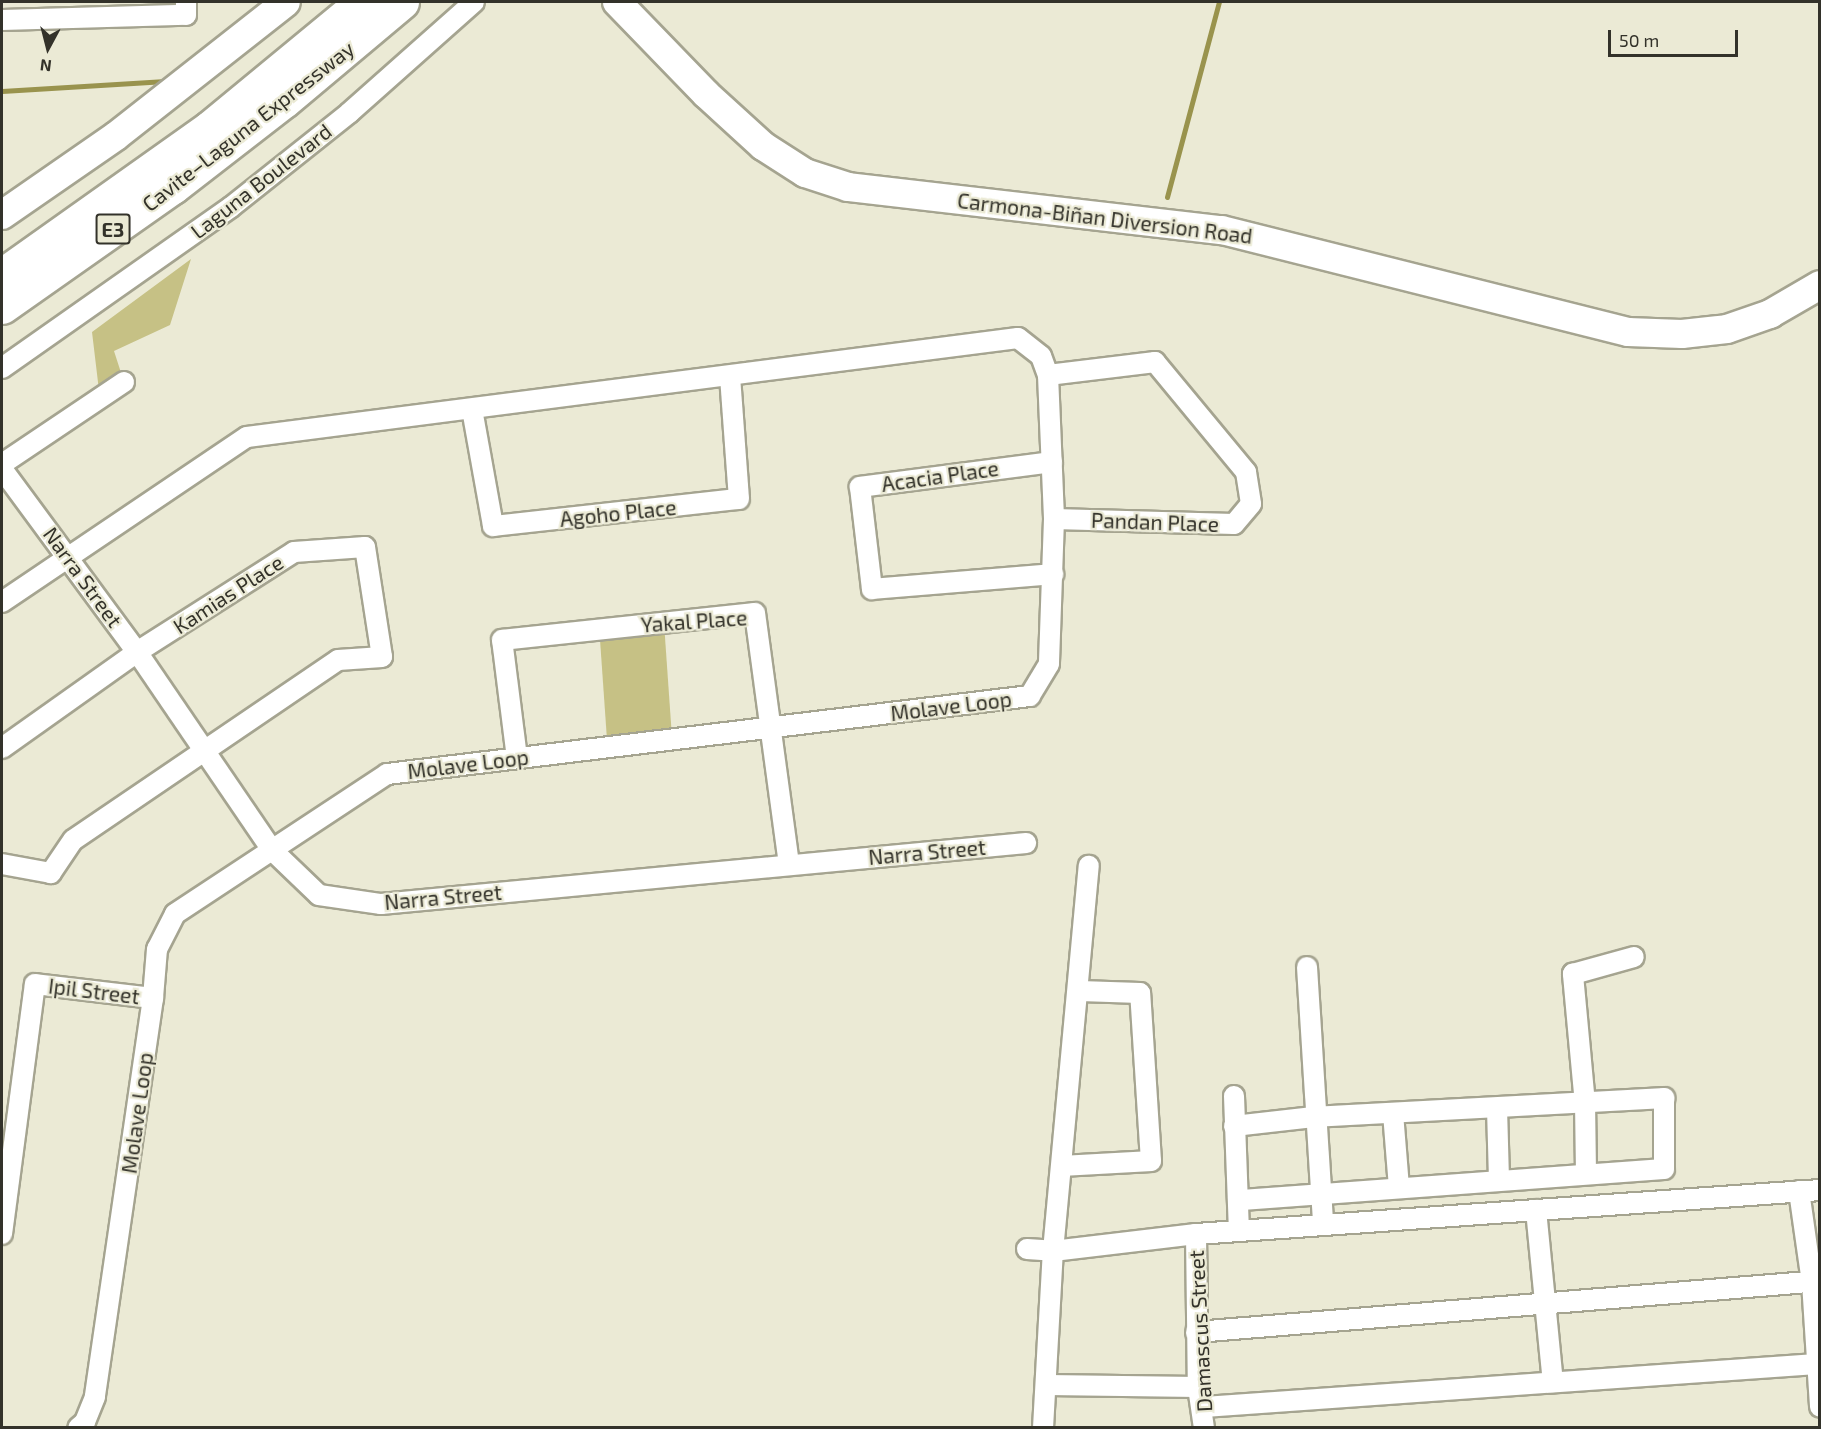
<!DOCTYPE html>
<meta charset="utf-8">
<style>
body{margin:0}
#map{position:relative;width:1821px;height:1429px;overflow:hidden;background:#ebead5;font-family:"Exo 2",sans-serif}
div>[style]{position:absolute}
.green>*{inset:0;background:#c6c185;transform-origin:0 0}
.stream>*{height:5px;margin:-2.5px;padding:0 2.5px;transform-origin:2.5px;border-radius:2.5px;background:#99934d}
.roads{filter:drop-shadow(2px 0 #a5a490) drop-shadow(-2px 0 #a5a490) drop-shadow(0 2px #a5a490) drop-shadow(0 -2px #a5a490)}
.minor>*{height:20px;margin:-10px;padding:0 10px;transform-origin:10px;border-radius:10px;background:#fff}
.secondary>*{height:28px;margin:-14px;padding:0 14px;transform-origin:14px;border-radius:14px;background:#fff}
.motorway>*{height:33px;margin:-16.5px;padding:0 16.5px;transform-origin:16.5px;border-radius:16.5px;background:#fff}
span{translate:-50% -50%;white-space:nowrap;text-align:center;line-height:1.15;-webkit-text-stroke:4.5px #ebead5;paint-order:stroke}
.shield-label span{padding:2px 4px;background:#ebead5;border:2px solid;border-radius:4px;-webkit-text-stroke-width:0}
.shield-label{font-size:20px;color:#33322a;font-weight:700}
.street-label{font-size:21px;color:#33322a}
.frame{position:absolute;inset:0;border:3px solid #33322a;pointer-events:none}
.north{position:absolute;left:18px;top:18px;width:60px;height:60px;-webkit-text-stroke:4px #ebead5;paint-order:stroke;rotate:187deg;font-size:16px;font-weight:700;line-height:24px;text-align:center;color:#33322a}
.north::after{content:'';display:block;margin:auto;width:21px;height:27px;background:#33322a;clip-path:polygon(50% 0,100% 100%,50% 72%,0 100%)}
.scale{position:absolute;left:1608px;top:30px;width:130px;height:27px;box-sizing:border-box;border:3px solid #33322a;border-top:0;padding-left:8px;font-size:18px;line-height:21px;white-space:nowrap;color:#33322a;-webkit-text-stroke:4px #ebead5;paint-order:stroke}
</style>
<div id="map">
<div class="green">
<i style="clip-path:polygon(191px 259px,170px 325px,114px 351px,124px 382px,100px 399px,92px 332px)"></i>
<i style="left:664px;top:623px;width:117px;height:65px;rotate:86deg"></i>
</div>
<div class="stream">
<i style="left:2px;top:91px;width:164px;rotate:-3.5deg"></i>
<i style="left:1167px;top:197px;width:202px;rotate:-75.1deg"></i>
</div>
<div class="roads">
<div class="minor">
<i style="left:2px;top:20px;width:184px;rotate:-1.6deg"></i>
<i style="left:186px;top:15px;width:13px;rotate:-90deg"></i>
<i style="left:2px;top:368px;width:280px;rotate:-35.1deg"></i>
<i style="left:231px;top:207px;width:151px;rotate:-38.5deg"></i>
<i style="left:349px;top:113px;width:167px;rotate:-41.6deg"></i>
<i style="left:1048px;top:375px;width:108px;rotate:-6.9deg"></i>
<i style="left:1155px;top:362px;width:143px;rotate:50.4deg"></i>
<i style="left:1246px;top:472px;width:32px;rotate:81deg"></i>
<i style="left:1251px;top:504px;width:26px;rotate:130deg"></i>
<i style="left:1234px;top:524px;width:180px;rotate:-178.4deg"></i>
<i style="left:472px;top:409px;width:119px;rotate:79.8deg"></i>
<i style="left:493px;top:526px;width:247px;rotate:-6.3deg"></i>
<i style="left:739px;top:499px;width:123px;rotate:-94.2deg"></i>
<i style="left:1052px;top:462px;width:194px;rotate:172.6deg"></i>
<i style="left:860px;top:487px;width:103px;rotate:83.3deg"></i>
<i style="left:872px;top:589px;width:182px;rotate:-4.7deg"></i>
<i style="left:2px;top:464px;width:147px;rotate:-33.9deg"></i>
<i style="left:2px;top:469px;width:227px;rotate:53.6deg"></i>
<i style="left:137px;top:652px;width:240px;rotate:55.7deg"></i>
<i style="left:272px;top:850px;width:65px;rotate:43.8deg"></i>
<i style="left:319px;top:895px;width:63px;rotate:8.3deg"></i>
<i style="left:381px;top:904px;width:648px;rotate:-5.4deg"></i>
<i style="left:2px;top:602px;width:295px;rotate:-34deg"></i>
<i style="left:247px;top:437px;width:777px;rotate:-7.32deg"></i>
<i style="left:1018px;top:338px;width:29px;rotate:38deg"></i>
<i style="left:1041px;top:356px;width:20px;rotate:70deg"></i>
<i style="left:1048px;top:375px;width:144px;rotate:87.6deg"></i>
<i style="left:1054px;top:519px;width:145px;rotate:92deg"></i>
<i style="left:1049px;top:664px;width:37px;rotate:121deg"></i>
<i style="left:1030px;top:696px;width:648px;rotate:173.08deg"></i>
<i style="left:387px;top:774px;width:254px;rotate:146.6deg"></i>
<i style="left:175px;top:914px;width:39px;rotate:117deg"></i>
<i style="left:157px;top:949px;width:49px;rotate:94.7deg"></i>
<i style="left:153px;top:998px;width:403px;rotate:98.3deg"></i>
<i style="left:95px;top:1397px;width:27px;rotate:112deg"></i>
<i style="left:85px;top:1422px;width:9px;rotate:139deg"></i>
<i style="left:2px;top:748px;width:166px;rotate:-35.4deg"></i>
<i style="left:137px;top:652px;width:186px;rotate:-32.5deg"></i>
<i style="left:294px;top:552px;width:71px;rotate:-4deg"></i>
<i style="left:365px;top:547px;width:111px;rotate:81.2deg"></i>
<i style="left:382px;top:657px;width:44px;rotate:176.1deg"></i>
<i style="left:338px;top:660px;width:320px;rotate:145.8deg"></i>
<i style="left:73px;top:840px;width:40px;rotate:124deg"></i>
<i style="left:51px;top:873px;width:50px;rotate:-169.6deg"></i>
<i style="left:517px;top:758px;width:119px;rotate:-97.2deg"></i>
<i style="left:502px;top:640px;width:254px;rotate:-6.1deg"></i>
<i style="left:755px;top:613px;width:253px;rotate:82.3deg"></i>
<i style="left:1307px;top:967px;width:257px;rotate:86.4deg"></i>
<i style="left:1234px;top:1096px;width:134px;rotate:87.9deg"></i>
<i style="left:1497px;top:1108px;width:72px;rotate:88.4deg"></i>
<i style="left:1393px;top:1113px;width:75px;rotate:85.4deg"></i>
<i style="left:1234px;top:1126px;width:80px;rotate:-6.5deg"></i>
<i style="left:1313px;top:1117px;width:352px;rotate:-3.1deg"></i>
<i style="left:1664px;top:1098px;width:71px;rotate:90deg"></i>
<i style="left:1664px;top:1169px;width:427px;rotate:175.8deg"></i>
<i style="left:1062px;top:1166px;width:89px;rotate:-3.2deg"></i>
<i style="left:1151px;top:1161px;width:168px;rotate:-93.7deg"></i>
<i style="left:1140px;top:993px;width:60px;rotate:-178.1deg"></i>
<i style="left:1586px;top:1173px;width:69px;rotate:-90.8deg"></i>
<i style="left:1585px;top:1104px;width:131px;rotate:-95.3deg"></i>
<i style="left:1573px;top:974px;width:63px;rotate:-15.6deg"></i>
<i style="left:1799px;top:1191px;width:92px;rotate:81.9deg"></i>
<i style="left:1812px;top:1282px;width:125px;rotate:86.3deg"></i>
<i style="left:1536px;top:1210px;width:173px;rotate:84.4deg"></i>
<i style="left:2px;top:1234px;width:252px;rotate:-82.5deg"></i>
<i style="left:35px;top:984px;width:119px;rotate:6.8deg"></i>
<i style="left:1196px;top:1234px;width:153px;rotate:89.3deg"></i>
<i style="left:1198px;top:1387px;width:41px;rotate:81.7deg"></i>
<i style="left:1027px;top:1249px;width:26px;rotate:4deg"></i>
<i style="left:1053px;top:1251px;width:144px;rotate:-6.8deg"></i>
<i style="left:1196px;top:1234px;width:626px;rotate:-4.03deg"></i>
<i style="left:1196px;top:1332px;width:626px;rotate:-4.67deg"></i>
<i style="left:1047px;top:1385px;width:151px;rotate:0.8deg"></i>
<i style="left:1204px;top:1407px;width:614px;rotate:-4.02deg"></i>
<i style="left:1043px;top:1428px;width:177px;rotate:-86.8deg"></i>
<i style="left:1053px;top:1251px;width:387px;rotate:-84.7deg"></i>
</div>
<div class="secondary">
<i style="left:617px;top:2px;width:128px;rotate:45.9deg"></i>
<i style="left:706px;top:94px;width:77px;rotate:42.4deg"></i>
<i style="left:763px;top:146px;width:50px;rotate:32.7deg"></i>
<i style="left:805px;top:173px;width:45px;rotate:18deg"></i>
<i style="left:848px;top:187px;width:376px;rotate:6.6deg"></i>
<i style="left:1222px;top:230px;width:419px;rotate:14.1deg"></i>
<i style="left:1628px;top:332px;width:54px;rotate:2.1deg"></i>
<i style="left:1682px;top:334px;width:45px;rotate:-6.3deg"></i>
<i style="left:1727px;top:329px;width:46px;rotate:-19.2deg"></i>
<i style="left:1770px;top:314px;width:58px;rotate:-30.1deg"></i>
<i style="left:2px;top:215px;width:139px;rotate:-34.7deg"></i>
<i style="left:116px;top:136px;width:216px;rotate:-38.2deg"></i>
</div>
<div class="motorway">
<i style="left:2px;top:275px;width:254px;rotate:-35.4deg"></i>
<i style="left:209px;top:128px;width:198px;rotate:-39.5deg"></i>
<i style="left:2px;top:307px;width:209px;rotate:-35.1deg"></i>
<i style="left:173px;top:187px;width:140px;rotate:-37.8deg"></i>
<i style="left:284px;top:101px;width:154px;rotate:-40deg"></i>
</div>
</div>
<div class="shield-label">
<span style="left:113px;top:229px">E3</span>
</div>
<div class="street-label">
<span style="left:248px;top:126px;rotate:-38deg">Cavite–Laguna Expressway</span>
<span style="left:261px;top:181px;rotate:-38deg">Laguna Boulevard</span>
<span style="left:1105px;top:218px;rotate:7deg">Carmona-Biñan Diversion Road</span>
<span style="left:940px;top:476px;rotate:-8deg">Acacia Place</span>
<span style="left:618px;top:513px;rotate:-6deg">Agoho Place</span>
<span style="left:1155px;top:522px;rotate:2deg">Pandan Place</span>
<span style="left:83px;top:577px;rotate:54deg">Narra Street</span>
<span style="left:228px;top:594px;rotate:-33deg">Kamias Place</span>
<span style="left:694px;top:621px;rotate:-4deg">Yakal Place</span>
<span style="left:951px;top:706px;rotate:-7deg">Molave Loop</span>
<span style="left:468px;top:764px;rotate:-7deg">Molave Loop</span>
<span style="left:927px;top:852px;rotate:-5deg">Narra Street</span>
<span style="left:443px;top:897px;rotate:-5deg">Narra Street</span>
<span style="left:94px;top:991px;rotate:7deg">Ipil Street</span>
<span style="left:137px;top:1113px;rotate:-82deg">Molave Loop</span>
<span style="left:1200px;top:1331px;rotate:-93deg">Damascus Street</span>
</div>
<div class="frame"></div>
<div class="north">N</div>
<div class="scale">50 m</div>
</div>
